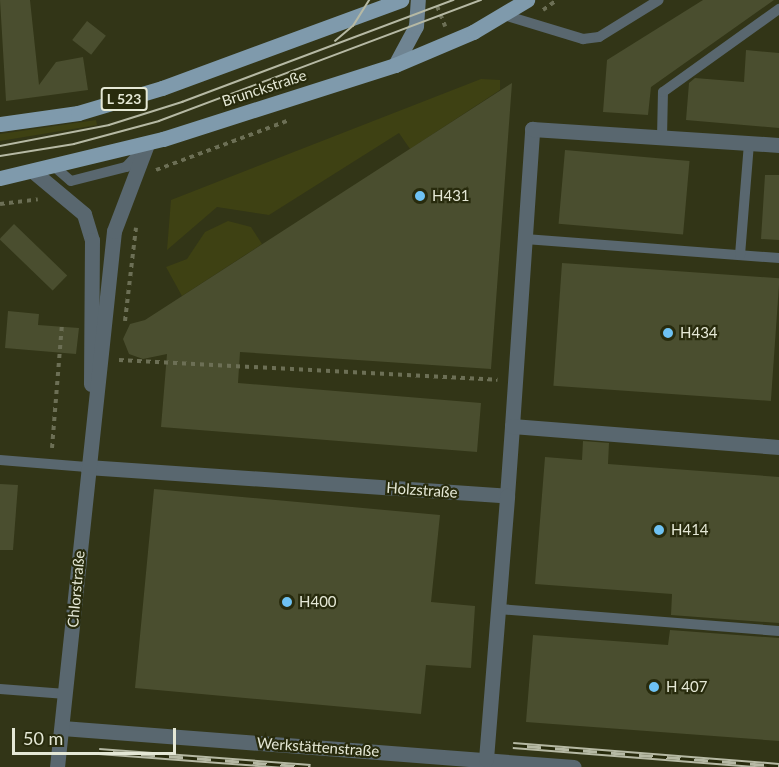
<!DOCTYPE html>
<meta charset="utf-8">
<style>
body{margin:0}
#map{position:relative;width:779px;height:767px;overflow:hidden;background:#323517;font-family:Lato,sans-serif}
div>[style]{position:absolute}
.green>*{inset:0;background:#3e4113}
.building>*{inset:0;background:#4a4e2f;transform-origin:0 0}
.path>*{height:4px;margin-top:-2px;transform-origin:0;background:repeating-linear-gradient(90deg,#6c6f55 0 4.5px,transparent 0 9px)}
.service>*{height:10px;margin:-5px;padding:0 5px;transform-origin:5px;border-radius:5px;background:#59676f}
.minor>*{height:15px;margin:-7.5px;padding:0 7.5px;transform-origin:7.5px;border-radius:7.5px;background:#59676f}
.secondary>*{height:15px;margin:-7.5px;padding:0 7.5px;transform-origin:7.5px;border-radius:7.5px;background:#6f8492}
.primary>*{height:15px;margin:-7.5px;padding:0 7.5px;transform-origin:7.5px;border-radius:7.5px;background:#7f9aac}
.tram>*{height:1.5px;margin:-0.75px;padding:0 0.75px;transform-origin:0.75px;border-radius:0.75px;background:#b6b9a4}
.rail>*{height:7px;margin-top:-3.5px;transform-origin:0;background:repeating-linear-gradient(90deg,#282b0d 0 14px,#b6b9a4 0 28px);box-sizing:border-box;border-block:2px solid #b6b9a4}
.dots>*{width:16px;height:16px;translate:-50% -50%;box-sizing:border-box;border:3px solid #282b0d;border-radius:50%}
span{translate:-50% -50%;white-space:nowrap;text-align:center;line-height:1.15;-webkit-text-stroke:4.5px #282b0d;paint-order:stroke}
.shield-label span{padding:2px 4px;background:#282b0d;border:2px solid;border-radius:4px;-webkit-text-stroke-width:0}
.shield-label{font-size:14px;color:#e5e8d6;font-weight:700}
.street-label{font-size:15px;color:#e5e8d6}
.poi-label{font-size:15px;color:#e5e8d6}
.left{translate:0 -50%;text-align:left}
.scale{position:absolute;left:12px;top:728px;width:164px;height:27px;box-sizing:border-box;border:3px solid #e5e8d6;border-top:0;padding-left:8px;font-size:18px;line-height:21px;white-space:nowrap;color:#e5e8d6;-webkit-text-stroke:4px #282b0d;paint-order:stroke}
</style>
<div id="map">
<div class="green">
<i style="clip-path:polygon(481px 79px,500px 80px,500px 90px,410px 149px,399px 133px,269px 215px,217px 207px,167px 250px,171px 200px)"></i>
<i style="clip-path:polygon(96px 120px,97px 125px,0 141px,0 134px)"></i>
<i style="clip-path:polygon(228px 221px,251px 227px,262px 244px,182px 296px,166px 267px,187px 259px,205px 232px)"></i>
</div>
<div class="building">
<i style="clip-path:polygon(0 0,30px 0,39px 85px,56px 62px,83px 57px,88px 90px,6px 101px)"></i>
<i style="clip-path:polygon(703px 0,774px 0,651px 87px,648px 115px,603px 112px,607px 60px)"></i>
<i style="left:87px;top:21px;width:24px;height:24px;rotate:38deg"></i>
<i style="clip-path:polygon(746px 50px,779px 53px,779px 128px,686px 120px,689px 83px,695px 78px,744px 82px)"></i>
<i style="clip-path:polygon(512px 83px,491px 369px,240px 352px,238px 383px,481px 403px,477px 452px,161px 427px,167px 354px,143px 359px,129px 354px,123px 339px,130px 324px,145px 320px)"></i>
<i style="left:565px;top:150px;width:125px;height:74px;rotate:5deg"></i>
<i style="clip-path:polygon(765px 175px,779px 175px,779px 240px,761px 239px)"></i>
<i style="left:14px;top:224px;width:74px;height:21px;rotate:44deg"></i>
<i style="left:562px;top:263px;width:218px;height:123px;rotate:4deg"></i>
<i style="clip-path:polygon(8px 311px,39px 314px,38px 325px,79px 328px,76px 354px,5px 348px)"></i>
<i style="clip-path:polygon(583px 441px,609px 443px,608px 464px,779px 477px,779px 623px,671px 615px,672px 594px,535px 584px,545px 457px,582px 460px)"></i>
<i style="clip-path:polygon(0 484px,18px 485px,13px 550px,0 550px)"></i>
<i style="clip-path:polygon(154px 489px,440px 515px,431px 602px,475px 606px,471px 668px,426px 665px,421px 714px,135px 688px)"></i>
<i style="clip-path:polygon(670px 630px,779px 638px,779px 741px,526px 722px,533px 635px,668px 645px)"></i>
</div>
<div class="path">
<i style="left:437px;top:6px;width:22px;rotate:68deg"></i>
<i style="left:543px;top:10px;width:17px;rotate:-36deg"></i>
<i style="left:156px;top:170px;width:140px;rotate:-20.5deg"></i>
<i style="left:0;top:204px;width:38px;rotate:-7deg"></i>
<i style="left:125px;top:321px;width:94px;rotate:-83.3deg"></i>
<i style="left:119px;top:360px;width:379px;rotate:3deg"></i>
<i style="left:52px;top:448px;width:125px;rotate:-85.4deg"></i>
</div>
<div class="service">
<i style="left:504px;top:15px;width:83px;rotate:16.9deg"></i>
<i style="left:583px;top:39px;width:16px;rotate:-7deg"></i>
<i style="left:599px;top:37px;width:70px;rotate:-31.7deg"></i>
<i style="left:662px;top:138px;width:46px;rotate:-88.8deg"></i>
<i style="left:663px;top:92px;width:143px;rotate:-35.6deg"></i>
<i style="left:57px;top:169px;width:18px;rotate:41deg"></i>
<i style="left:71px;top:181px;width:57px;rotate:-14.3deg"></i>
<i style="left:126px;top:167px;width:23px;rotate:-47deg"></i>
<i style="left:525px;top:239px;width:255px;rotate:4.3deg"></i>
<i style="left:740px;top:255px;width:112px;rotate:-85.4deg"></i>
<i style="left:0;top:460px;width:87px;rotate:4.6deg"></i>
<i style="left:499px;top:609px;width:281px;rotate:4.5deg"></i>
<i style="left:0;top:689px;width:66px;rotate:4.3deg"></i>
</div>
<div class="minor">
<i style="left:35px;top:173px;width:64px;rotate:39.9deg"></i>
<i style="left:84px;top:214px;width:27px;rotate:73deg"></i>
<i style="left:92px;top:240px;width:144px;rotate:90.4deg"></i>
<i style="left:512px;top:426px;width:298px;rotate:-86.1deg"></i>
<i style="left:532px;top:129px;width:248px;rotate:3.7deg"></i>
<i style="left:87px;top:467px;width:421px;rotate:3.9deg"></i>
<i style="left:507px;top:496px;width:70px;rotate:-85.9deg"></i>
<i style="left:512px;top:426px;width:268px;rotate:4.5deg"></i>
<i style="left:62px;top:728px;width:513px;rotate:4.36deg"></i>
<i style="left:486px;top:759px;width:264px;rotate:-85.4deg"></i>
<i style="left:57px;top:767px;width:539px;rotate:-83.93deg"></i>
<i style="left:114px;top:231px;width:93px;rotate:-69.2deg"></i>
</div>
<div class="secondary">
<i style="left:395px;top:65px;width:44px;rotate:-61.7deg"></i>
<i style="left:416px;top:26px;width:26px;rotate:-86deg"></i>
</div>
<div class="primary">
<i style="left:0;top:124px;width:79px;rotate:-8deg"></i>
<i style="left:78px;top:113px;width:88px;rotate:-16.6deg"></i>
<i style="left:162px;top:88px;width:255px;rotate:-20.2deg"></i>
<i style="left:0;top:178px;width:168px;rotate:-13.5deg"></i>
<i style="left:163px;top:139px;width:244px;rotate:-17.7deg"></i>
<i style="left:395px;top:65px;width:85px;rotate:-22.9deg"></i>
<i style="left:473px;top:32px;width:63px;rotate:-30.7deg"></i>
</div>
<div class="tram">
<i style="left:335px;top:41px;width:23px;rotate:-40deg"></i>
<i style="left:353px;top:26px;width:31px;rotate:-58deg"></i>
<i style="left:0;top:146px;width:111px;rotate:-10.9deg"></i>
<i style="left:109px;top:125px;width:77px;rotate:-17.5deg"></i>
<i style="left:182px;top:102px;width:290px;rotate:-20.6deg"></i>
<i style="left:0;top:156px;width:75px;rotate:-9.2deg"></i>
<i style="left:74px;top:144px;width:88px;rotate:-15.1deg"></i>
<i style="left:159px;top:121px;width:344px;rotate:-20.6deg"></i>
</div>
<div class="rail">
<i style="left:513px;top:745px;width:267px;rotate:4.5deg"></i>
<i style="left:99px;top:751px;width:212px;rotate:4.3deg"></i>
</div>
<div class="dots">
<i style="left:420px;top:196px;background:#6ec2f3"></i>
<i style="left:668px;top:333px;background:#6ec2f3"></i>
<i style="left:659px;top:530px;background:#6ec2f3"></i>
<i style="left:287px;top:602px;background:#6ec2f3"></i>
<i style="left:654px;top:687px;background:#6ec2f3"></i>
</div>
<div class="shield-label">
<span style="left:124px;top:99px">L 523</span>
</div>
<div class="street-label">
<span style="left:264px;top:88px;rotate:-18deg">Brunckstraße</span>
<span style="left:422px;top:490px;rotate:4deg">Holzstraße</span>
<span style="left:76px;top:589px;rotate:-85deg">Chlorstraße</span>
<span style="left:318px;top:747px;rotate:4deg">Werkstättenstraße</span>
</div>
<div class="poi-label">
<span class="left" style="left:432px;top:196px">H431</span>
<span class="left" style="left:680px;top:333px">H434</span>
<span class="left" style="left:671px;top:530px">H414</span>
<span class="left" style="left:299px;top:602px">H400</span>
<span class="left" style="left:666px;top:687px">H 407</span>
</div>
<div class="scale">50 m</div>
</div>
